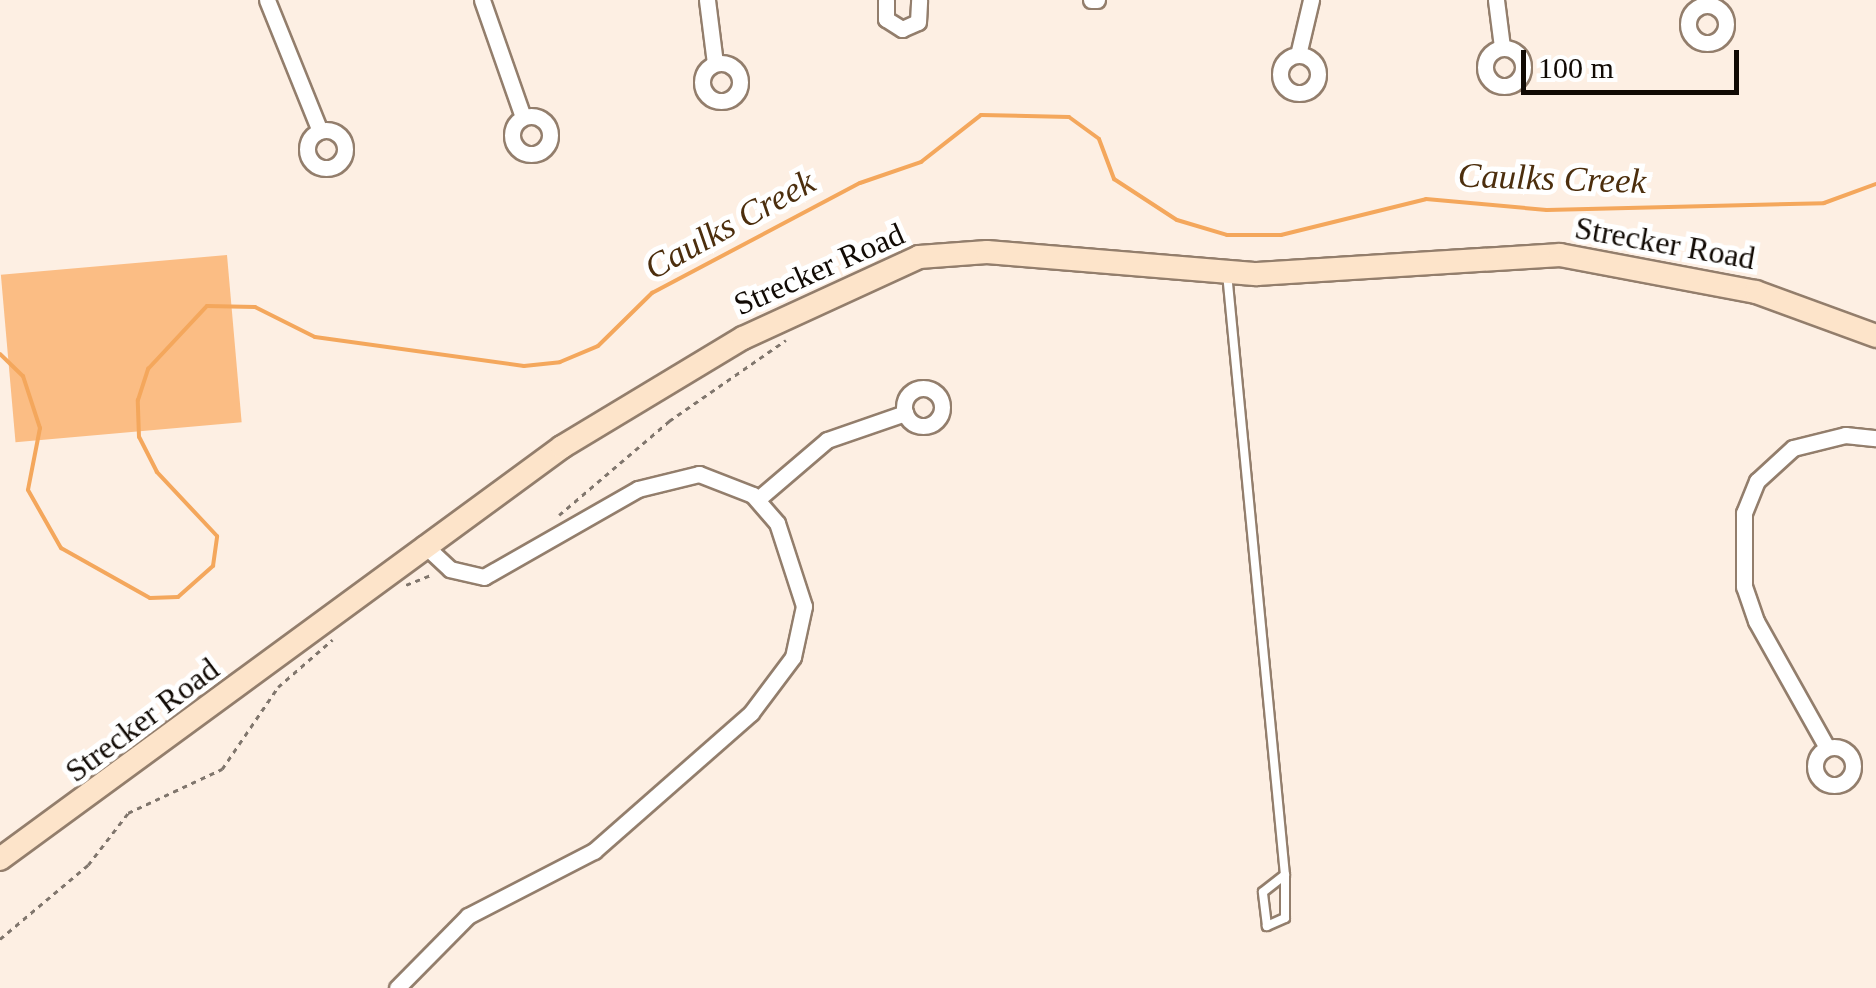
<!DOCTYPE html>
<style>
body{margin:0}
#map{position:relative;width:1876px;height:988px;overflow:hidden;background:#fdefe3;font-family:"Times New Roman",serif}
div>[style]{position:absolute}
.green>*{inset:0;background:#fbbd84;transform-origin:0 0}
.stream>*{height:4px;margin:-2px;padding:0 2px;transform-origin:2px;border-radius:2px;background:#f4a75c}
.path>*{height:2.5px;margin-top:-1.25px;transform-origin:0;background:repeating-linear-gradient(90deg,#80766d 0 5px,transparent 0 10px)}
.roads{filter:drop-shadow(2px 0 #937e6c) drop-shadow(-2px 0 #937e6c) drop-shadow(0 2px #937e6c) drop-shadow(0 -2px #937e6c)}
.lane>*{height:8px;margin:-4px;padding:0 4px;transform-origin:4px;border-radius:4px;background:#fff}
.street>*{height:15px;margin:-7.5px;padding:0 7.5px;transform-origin:7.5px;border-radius:7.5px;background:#fff}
.street>.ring{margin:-7.5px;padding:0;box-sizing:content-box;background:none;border:15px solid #fff;border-radius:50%}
.secondary>*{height:22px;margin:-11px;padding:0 11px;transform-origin:11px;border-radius:11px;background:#fde4ca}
span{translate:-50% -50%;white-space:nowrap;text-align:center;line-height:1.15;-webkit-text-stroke:10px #fff;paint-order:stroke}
.street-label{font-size:32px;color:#110a04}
.water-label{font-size:35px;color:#4c2e0d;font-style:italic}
.scale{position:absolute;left:1521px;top:50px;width:218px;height:45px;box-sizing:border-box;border:5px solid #110a04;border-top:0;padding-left:12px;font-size:30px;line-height:35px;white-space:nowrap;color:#110a04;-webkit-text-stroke:8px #fff;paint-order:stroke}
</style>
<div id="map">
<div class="green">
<i style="left:227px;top:255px;width:168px;height:227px;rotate:85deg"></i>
</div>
<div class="stream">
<i style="left:0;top:354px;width:32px;rotate:44deg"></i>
<i style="left:23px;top:376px;width:55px;rotate:71.9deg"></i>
<i style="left:40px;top:428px;width:63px;rotate:101deg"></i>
<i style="left:28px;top:490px;width:67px;rotate:60.4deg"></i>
<i style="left:61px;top:548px;width:102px;rotate:29.3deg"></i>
<i style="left:150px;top:598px;width:28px;rotate:-2deg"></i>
<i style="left:178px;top:597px;width:47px;rotate:-41.5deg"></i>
<i style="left:213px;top:566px;width:30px;rotate:-82deg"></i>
<i style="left:217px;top:536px;width:88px;rotate:-133.2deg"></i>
<i style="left:157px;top:472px;width:39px;rotate:-117deg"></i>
<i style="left:139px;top:437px;width:37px;rotate:-92deg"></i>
<i style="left:138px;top:400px;width:33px;rotate:-72deg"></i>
<i style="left:148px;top:369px;width:86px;rotate:-46.9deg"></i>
<i style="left:207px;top:306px;width:48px;rotate:1.2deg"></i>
<i style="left:255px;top:307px;width:67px;rotate:26.6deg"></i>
<i style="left:315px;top:337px;width:211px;rotate:7.9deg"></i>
<i style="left:524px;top:366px;width:36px;rotate:-6deg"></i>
<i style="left:560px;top:362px;width:41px;rotate:-22.8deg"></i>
<i style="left:598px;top:346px;width:76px;rotate:-44.5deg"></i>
<i style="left:652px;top:293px;width:235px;rotate:-27.9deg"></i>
<i style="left:860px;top:183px;width:65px;rotate:-19deg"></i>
<i style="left:921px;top:162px;width:76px;rotate:-38.1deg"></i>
<i style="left:981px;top:115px;width:88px;rotate:1.3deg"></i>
<i style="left:1069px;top:117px;width:37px;rotate:36deg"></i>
<i style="left:1099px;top:139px;width:43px;rotate:69.4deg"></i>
<i style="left:1114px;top:179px;width:75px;rotate:33.1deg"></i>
<i style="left:1177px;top:220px;width:52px;rotate:16.7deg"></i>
<i style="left:1227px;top:235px;width:54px"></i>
<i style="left:1281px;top:235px;width:149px;rotate:-13.9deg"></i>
<i style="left:1426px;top:199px;width:121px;rotate:5.2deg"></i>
<i style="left:1547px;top:210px;width:277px;rotate:-1.4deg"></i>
<i style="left:1824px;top:203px;width:55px;rotate:-20.1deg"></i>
</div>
<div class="path">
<i style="left:559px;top:515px;width:145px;rotate:-40.5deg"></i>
<i style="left:669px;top:421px;width:142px;rotate:-34.7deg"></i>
<i style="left:406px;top:585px;width:27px;rotate:-22deg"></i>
<i style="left:0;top:939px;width:115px;rotate:-40.1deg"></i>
<i style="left:88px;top:865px;width:66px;rotate:-52.4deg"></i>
<i style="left:128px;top:813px;width:104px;rotate:-25.1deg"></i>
<i style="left:222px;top:769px;width:99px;rotate:-55.7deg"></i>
<i style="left:278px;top:687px;width:72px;rotate:-41deg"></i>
</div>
<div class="roads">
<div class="lane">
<i style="left:1227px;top:273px;width:605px;rotate:84.5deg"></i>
<i style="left:1285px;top:875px;width:43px;rotate:90deg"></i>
<i style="left:1285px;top:918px;width:20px;rotate:156deg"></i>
<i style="left:1267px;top:926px;width:34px;rotate:-97deg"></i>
<i style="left:1263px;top:892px;width:28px;rotate:-38deg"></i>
</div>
<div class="street">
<i style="left:267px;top:0;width:141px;rotate:68deg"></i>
<i style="left:482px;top:0;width:124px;rotate:70.7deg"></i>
<i style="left:707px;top:0;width:64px;rotate:82.8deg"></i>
<i style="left:886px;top:0;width:19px;rotate:90deg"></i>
<i style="left:886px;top:19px;width:19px;rotate:32deg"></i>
<i style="left:902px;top:29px;width:17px;rotate:-24deg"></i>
<i style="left:918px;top:22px;width:22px;rotate:-87deg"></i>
<i style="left:1091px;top:0;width:6px"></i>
<i style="left:1496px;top:0;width:47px;rotate:82.7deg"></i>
<i class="ring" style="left:1688px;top:5px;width:23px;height:23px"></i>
<i class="ring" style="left:1485px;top:48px;width:23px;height:23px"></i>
<i class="ring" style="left:1280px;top:55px;width:23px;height:23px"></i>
<i style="left:1298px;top:55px;width:57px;rotate:-76.7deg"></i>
<i class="ring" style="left:702px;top:63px;width:23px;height:23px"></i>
<i class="ring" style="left:512px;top:116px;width:23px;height:23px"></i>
<i class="ring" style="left:307px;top:130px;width:23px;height:23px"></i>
<i class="ring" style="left:904px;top:388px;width:23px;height:23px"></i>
<i style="left:758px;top:499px;width:91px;rotate:-40.5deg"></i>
<i style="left:827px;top:440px;width:83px;rotate:-19.1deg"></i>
<i style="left:1825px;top:744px;width:141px;rotate:-119.3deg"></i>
<i style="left:1756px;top:621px;width:36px;rotate:-109deg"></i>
<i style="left:1744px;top:587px;width:74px;rotate:-90deg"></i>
<i style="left:1744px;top:513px;width:35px;rotate:-68deg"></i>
<i style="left:1757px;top:481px;width:49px;rotate:-42.5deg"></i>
<i style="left:1793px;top:448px;width:54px;rotate:-14deg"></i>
<i style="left:1845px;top:435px;width:31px;rotate:6deg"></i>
<i class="ring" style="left:1815px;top:747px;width:23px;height:23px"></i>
<i style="left:397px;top:988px;width:101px;rotate:-45.4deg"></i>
<i style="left:468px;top:916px;width:142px;rotate:-27.3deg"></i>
<i style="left:594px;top:851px;width:209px;rotate:-41.3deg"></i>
<i style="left:751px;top:713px;width:70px;rotate:-53.1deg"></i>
<i style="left:793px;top:657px;width:52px;rotate:-77.8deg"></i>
<i style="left:804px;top:606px;width:87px;rotate:-108deg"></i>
<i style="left:777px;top:523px;width:37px;rotate:-131deg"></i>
<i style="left:753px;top:495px;width:58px;rotate:-158.7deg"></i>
<i style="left:699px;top:474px;width:63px;rotate:166.2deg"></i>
<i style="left:638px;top:489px;width:177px;rotate:150.3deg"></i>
<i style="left:484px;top:577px;width:35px;rotate:-167deg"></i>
<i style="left:450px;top:569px;width:37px;rotate:-137deg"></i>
</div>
<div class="secondary">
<i style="left:0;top:859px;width:697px;rotate:-36.24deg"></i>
<i style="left:562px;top:447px;width:211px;rotate:-31.1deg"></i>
<i style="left:743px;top:338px;width:194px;rotate:-24.7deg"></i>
<i style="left:919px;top:257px;width:68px;rotate:-4.2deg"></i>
<i style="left:987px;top:252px;width:271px;rotate:4.7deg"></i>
<i style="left:1257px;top:274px;width:304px;rotate:-3.6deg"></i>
<i style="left:1560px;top:255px;width:199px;rotate:10.7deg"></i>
<i style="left:1756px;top:292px;width:128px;rotate:20.1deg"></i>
</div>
</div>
<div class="street-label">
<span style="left:1665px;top:243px;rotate:10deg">Strecker Road</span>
<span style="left:819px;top:269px;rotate:-24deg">Strecker Road</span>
<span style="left:142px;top:720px;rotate:-37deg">Strecker Road</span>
</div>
<div class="water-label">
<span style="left:1552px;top:179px;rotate:2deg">Caulks Creek</span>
<span style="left:730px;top:225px;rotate:-29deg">Caulks Creek</span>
</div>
<div class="scale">100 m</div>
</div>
